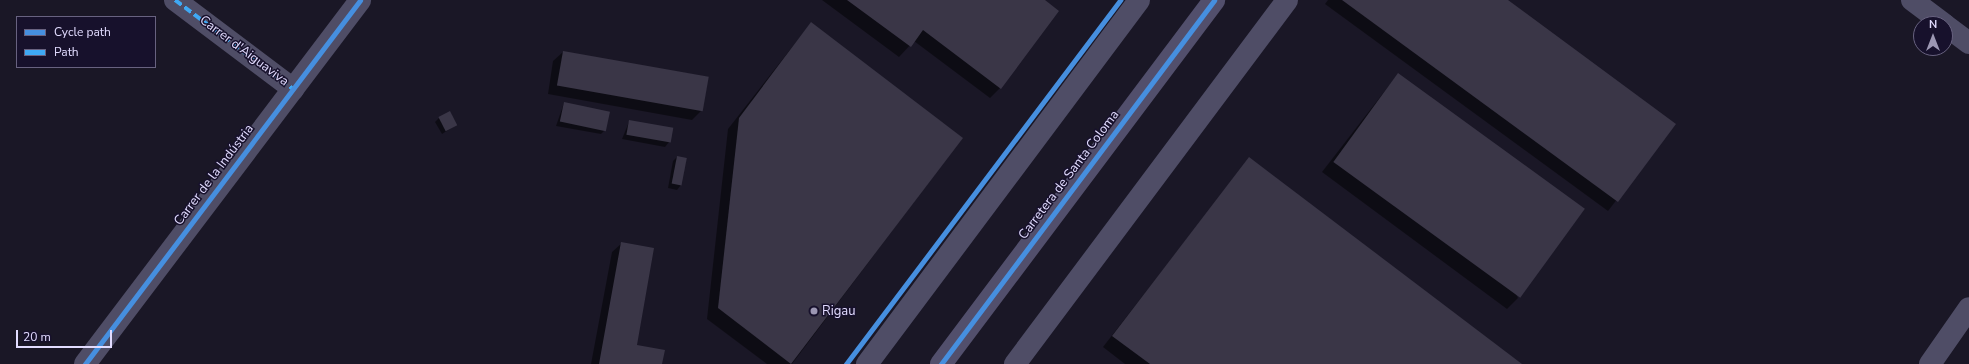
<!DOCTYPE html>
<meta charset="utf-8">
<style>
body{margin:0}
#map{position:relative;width:1969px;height:364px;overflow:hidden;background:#1a1726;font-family:"Nunito Sans",sans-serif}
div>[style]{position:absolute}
.shadow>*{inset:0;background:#0007}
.building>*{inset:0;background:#3a3647;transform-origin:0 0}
.street>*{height:22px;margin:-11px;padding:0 11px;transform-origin:11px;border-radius:11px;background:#4f4d66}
.secondary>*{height:22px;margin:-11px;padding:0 11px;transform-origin:11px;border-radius:11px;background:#524f6c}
.quiet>*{height:4px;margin-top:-2px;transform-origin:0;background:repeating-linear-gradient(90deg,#3fa9f5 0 8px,transparent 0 12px)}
.cycleway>*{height:5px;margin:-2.5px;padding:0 2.5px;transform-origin:2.5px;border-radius:2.5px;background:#468fdf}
.dots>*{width:11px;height:11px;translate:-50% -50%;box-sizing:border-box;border:2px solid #17112c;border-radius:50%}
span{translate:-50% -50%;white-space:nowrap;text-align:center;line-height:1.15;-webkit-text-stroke:3px #17112c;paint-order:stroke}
.street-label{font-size:13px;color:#e2dcff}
.poi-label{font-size:13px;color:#e2dcff}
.left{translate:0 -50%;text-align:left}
.legend{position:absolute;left:16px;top:16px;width:140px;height:52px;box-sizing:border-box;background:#17112c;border:1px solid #686280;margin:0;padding:5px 7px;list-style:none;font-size:12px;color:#e2dcff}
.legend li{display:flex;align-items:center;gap:8px;height:20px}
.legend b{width:20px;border:1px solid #686280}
.north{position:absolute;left:1913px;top:16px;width:40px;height:40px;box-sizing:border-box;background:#17112c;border:1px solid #686280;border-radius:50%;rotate:0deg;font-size:11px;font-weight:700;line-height:16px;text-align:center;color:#e2dcff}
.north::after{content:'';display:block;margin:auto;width:14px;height:18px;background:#9c97b3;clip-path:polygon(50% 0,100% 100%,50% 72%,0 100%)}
.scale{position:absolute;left:16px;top:330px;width:96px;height:18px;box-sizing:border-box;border:2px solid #e2dcff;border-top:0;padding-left:5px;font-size:12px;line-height:14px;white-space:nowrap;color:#e2dcff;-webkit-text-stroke:3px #17112c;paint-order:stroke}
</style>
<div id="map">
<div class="shadow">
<i style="clip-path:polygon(822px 0,1043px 0,1000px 88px,990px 98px,914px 41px,899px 57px)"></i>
<i style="clip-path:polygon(1328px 0,1506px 0,1675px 124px,1608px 211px,1325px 4px)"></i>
<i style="clip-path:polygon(811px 23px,962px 138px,792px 364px,767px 364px,707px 319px,728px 129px)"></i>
<i style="clip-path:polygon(563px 52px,708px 77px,702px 110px,692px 120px,548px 94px,553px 61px)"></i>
<i style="clip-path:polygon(1398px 74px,1518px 298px,1507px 309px,1322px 172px)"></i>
<i style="clip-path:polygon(564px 103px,605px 130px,601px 134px,556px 126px)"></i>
<i style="clip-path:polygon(439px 118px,456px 125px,442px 134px,435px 122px)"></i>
<i style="clip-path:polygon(629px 122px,669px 142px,665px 147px,622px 139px)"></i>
<i style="clip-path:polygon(677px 157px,681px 185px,677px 190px,668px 188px,673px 161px)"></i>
<i style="clip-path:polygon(1249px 159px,1520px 364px,1125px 364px,1103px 347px)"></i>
<i style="clip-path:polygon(622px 243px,635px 346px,661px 364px,591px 364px,612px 252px)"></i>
</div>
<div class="building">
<i style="clip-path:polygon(847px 0,1045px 0,1059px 11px,1001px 89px,923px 30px,911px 47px)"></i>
<i style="clip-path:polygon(1342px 0,1508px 0,1676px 124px,1618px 202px)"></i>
<i style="clip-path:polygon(811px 22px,963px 138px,791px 364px,718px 308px,739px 118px)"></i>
<i style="left:563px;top:51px;width:148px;height:35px;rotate:10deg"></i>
<i style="left:1398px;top:73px;width:231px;height:110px;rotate:36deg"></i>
<i style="left:564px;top:102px;width:47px;height:20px;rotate:12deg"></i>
<i style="left:450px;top:111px;width:16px;height:13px;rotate:63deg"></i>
<i style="left:629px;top:120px;width:45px;height:15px;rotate:10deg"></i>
<i style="left:677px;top:156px;width:10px;height:28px;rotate:11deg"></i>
<i style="clip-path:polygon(1249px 157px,1522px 364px,1150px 364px,1112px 336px)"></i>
<i style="clip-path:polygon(621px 242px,654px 248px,637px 345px,665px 350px,662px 364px,599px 364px)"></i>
</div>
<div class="street">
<i style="left:175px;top:0;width:148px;rotate:37deg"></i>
<i style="left:1912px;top:0;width:40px;rotate:37deg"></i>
<i style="left:1945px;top:25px;width:30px;rotate:37deg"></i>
<i style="left:85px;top:364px;width:456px;rotate:-52.9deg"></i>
<i style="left:867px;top:364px;width:454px;rotate:-53.2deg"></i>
<i style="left:1015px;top:364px;width:454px;rotate:-53.2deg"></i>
<i style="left:1930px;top:364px;width:68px;rotate:-55.1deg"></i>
</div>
<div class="secondary">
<i style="left:941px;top:364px;width:455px;rotate:-53.1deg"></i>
</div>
<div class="quiet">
<i style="left:175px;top:0;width:148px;rotate:37deg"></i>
</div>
<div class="cycleway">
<i style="left:85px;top:364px;width:456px;rotate:-52.9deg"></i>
<i style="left:846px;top:364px;width:456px;rotate:-53deg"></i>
<i style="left:941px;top:364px;width:455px;rotate:-53.1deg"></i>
</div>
<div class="dots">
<i style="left:814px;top:311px;background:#9c97b3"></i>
</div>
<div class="street-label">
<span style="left:244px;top:51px;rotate:37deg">Carrer d'Aiguaviva</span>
<span style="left:214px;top:175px;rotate:-53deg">Carrer de la Indústria</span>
<span style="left:1069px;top:175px;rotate:-53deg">Carretera de Santa Coloma</span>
</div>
<div class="poi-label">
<span class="left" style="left:822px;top:311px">Rigau</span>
</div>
<ul class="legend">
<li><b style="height:5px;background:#468fdf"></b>Cycle path</li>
<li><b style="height:5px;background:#3fa9f5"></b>Path</li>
</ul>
<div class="north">N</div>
<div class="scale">20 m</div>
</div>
